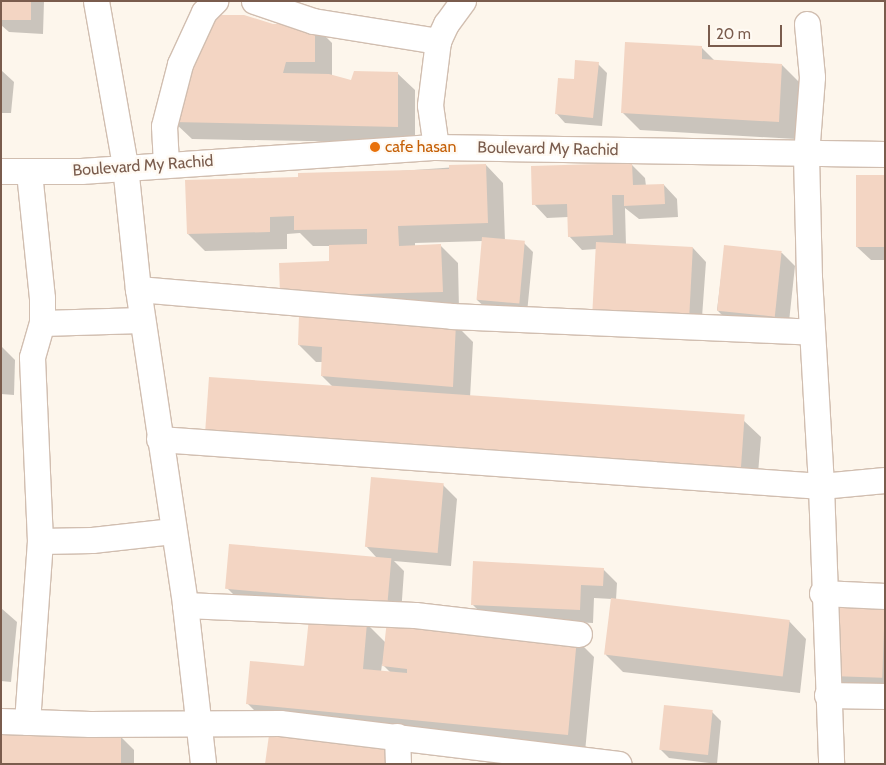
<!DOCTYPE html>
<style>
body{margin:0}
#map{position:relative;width:886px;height:765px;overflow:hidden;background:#fdf6ec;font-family:Cabin,sans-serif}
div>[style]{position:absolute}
.shadow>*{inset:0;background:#0003}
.building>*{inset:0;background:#f3d5c3;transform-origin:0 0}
.roads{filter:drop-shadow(1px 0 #d1beb0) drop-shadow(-1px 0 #d1beb0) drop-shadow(0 1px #d1beb0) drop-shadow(0 -1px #d1beb0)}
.minor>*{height:25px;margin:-12.5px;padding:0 12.5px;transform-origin:12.5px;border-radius:12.5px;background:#fff}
.dots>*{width:14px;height:14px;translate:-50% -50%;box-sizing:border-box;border:2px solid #fffaf3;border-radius:50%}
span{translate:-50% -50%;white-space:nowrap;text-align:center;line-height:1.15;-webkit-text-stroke:4.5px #fffaf3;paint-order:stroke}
.food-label{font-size:16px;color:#c56008}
.left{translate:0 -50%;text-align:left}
.street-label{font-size:16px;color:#7a5c4d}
.frame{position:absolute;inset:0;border:2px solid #7a5c4d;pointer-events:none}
.scale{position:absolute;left:708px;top:25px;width:74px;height:22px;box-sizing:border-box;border:2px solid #7a5c4d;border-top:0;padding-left:6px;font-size:15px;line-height:18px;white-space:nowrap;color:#7a5c4d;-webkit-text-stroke:4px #fffaf3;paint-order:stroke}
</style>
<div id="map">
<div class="shadow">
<i style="clip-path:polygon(1px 1px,44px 1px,43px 34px,9px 32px,1px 25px)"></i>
<i style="clip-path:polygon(272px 25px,315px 26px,332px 43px,332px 76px,352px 82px,397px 73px,415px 90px,415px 143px,192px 139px,174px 122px)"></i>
<i style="clip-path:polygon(702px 48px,715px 61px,782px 65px,799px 82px,796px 139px,640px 130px,622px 112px)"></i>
<i style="clip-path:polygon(598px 64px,607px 73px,602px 126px,565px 123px,556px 113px,575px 80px)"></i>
<i style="clip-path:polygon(1px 70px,14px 82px,11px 113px,1px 113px)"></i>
<i style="clip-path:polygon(486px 165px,503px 183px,505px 241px,524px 243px,533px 252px,527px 313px,487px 309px,477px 300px,483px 241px,415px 243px,415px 246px,440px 245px,458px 263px,459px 309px,299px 313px,331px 262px,330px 246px,313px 246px,300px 233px,287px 234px,287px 249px,205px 251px,188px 234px,299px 178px)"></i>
<i style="clip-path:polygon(632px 165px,645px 178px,646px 186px,664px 185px,677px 199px,678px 217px,639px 219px,625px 208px,626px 245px,693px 248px,706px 262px,701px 331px,597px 249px,582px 250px,569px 236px,568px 217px,547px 218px,534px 204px)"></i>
<i style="clip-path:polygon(885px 176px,885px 260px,871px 260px,857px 247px)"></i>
<i style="clip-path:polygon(725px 246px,782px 253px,795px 266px,788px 331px,731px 324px,717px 310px)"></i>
<i style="clip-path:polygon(455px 324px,473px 342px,470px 398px,743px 420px,761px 437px,757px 486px,334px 388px,322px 376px,323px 362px,316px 362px,299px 345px)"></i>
<i style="clip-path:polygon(1px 346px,15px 360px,14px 395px,1px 394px)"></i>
<i style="clip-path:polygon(443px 485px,457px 499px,451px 566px,394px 561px,404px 571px,401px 614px,241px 602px,227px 588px,376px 557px,366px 546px)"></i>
<i style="clip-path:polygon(603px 569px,617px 583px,616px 600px,789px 621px,806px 639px,800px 693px,623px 672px,606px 655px,612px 599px,594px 598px,593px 623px,486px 618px,472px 604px)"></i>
<i style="clip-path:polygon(885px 602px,885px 690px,847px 689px,833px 676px)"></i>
<i style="clip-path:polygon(1px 608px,17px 622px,11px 682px,1px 681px)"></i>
<i style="clip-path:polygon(evenodd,367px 624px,386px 643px,576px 639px,594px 657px,585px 752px,265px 721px,247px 703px,367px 624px,382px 664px,391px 673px,381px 672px,382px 664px)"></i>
<i style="clip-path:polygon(712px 712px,721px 721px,717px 764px,669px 758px,660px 749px)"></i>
<i style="clip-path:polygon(120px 736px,134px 750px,134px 764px,1px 764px)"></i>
</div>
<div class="building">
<i style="left:1px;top:1px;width:30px;height:19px"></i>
<i style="clip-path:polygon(206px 15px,244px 15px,273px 24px,315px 24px,315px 62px,286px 62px,283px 73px,329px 74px,351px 80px,354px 71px,398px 72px,398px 127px,173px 122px)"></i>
<i style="clip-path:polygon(625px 42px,702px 46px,702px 59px,782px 64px,779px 122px,621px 113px)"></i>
<i style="clip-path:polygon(575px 60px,599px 62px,593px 118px,555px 114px,558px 78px,574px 79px)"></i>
<i style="clip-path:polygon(632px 163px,633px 185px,664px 184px,665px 204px,624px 206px,624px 195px,612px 195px,613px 235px,568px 237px,567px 204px,532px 205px,531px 166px)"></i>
<i style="clip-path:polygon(486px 164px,488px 223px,398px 226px,399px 246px,441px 244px,443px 292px,280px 296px,279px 263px,329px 261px,329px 245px,367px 244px,367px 229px,294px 230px,294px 216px,270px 217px,270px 232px,187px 234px,185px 180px,298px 177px,298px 173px,449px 169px,449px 165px)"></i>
<i style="left:856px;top:175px;width:29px;height:72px"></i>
<i style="left:482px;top:237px;width:43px;height:63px;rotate:5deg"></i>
<i style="left:596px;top:242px;width:97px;height:69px;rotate:3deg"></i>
<i style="left:724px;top:245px;width:58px;height:66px;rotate:6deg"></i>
<i style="clip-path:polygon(299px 315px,456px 323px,453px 387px,321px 376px,322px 347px,298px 345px)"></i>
<i style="left:209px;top:377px;width:537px;height:53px;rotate:4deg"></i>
<i style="left:371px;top:477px;width:73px;height:70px;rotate:5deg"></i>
<i style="left:229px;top:544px;width:163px;height:45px;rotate:5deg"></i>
<i style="clip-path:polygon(473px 561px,604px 568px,603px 586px,581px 585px,580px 610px,471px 605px)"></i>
<i style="left:611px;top:598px;width:180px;height:57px;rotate:7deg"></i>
<i style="left:834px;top:599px;width:51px;height:77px;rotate:2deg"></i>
<i style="clip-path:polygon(309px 618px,367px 623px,363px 669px,407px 673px,407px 669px,382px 666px,387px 620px,577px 638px,568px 735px,246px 704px,250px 661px,304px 666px)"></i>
<i style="left:664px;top:705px;width:49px;height:45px;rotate:6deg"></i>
<i style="left:1px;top:735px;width:120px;height:29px"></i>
<i style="clip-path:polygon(269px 735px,387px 750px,385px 764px,265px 764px)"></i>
</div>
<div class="roads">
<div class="minor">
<i style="left:96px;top:1px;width:168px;rotate:80deg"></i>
<i style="left:125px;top:166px;width:124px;rotate:84deg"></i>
<i style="left:138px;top:289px;width:319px;rotate:81.5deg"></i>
<i style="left:185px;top:605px;width:160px;rotate:83.5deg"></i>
<i style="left:254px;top:1px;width:62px;rotate:18.7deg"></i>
<i style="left:313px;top:21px;width:127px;rotate:9.1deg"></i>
<i style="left:807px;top:24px;width:53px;rotate:84.6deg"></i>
<i style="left:812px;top:77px;width:78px;rotate:94.4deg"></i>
<i style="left:806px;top:155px;width:122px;rotate:88.6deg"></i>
<i style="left:809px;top:277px;width:209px;rotate:86.7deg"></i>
<i style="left:821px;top:486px;width:278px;rotate:87.9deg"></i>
<i style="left:436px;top:147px;width:42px;rotate:-98.1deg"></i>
<i style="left:430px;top:105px;width:64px;rotate:-82.9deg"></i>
<i style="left:438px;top:41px;width:19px;rotate:-65deg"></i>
<i style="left:446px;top:24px;width:29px;rotate:-54deg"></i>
<i style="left:166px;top:164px;width:38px;rotate:-93deg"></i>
<i style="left:164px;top:126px;width:64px;rotate:-75.5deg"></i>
<i style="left:180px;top:64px;width:57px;rotate:-65.2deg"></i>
<i style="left:204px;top:12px;width:16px;rotate:-45deg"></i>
<i style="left:1px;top:171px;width:80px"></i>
<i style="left:81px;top:171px;width:356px;rotate:-3.9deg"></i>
<i style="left:436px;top:147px;width:449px;rotate:0.9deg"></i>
<i style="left:138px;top:289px;width:315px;rotate:4.9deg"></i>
<i style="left:452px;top:316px;width:360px;rotate:2.5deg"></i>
<i style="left:42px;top:323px;width:100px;rotate:-1.7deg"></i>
<i style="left:159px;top:439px;width:664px;rotate:4.06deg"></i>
<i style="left:821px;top:486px;width:64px;rotate:-5.4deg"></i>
<i style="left:40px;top:541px;width:52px;rotate:-1.1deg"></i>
<i style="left:92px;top:540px;width:81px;rotate:-6.4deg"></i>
<i style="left:822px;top:593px;width:63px;rotate:2.7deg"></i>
<i style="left:185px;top:605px;width:230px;rotate:2.5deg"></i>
<i style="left:415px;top:615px;width:165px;rotate:6.6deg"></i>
<i style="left:827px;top:695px;width:58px;rotate:1deg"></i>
<i style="left:1px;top:721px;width:89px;rotate:1.9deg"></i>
<i style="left:90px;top:724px;width:190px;rotate:-0.3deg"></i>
<i style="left:280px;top:723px;width:341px;rotate:6.9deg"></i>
<i style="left:27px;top:722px;width:181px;rotate:-85.9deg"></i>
<i style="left:40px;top:541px;width:184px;rotate:-92.5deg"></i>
<i style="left:32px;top:357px;width:35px;rotate:-74deg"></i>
<i style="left:42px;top:323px;width:25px;rotate:-90deg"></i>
<i style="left:42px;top:298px;width:126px;rotate:-95.9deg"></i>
<i style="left:397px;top:736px;width:28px;rotate:88deg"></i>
</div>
</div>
<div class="dots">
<i style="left:375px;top:147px;background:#e8710a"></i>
</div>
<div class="food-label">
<span class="left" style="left:385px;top:147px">cafe hasan</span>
</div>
<div class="street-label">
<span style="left:548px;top:149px;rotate:1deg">Boulevard My Rachid</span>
<span style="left:143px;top:166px;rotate:-4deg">Boulevard My Rachid</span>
</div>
<div class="frame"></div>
<div class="scale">20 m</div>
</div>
